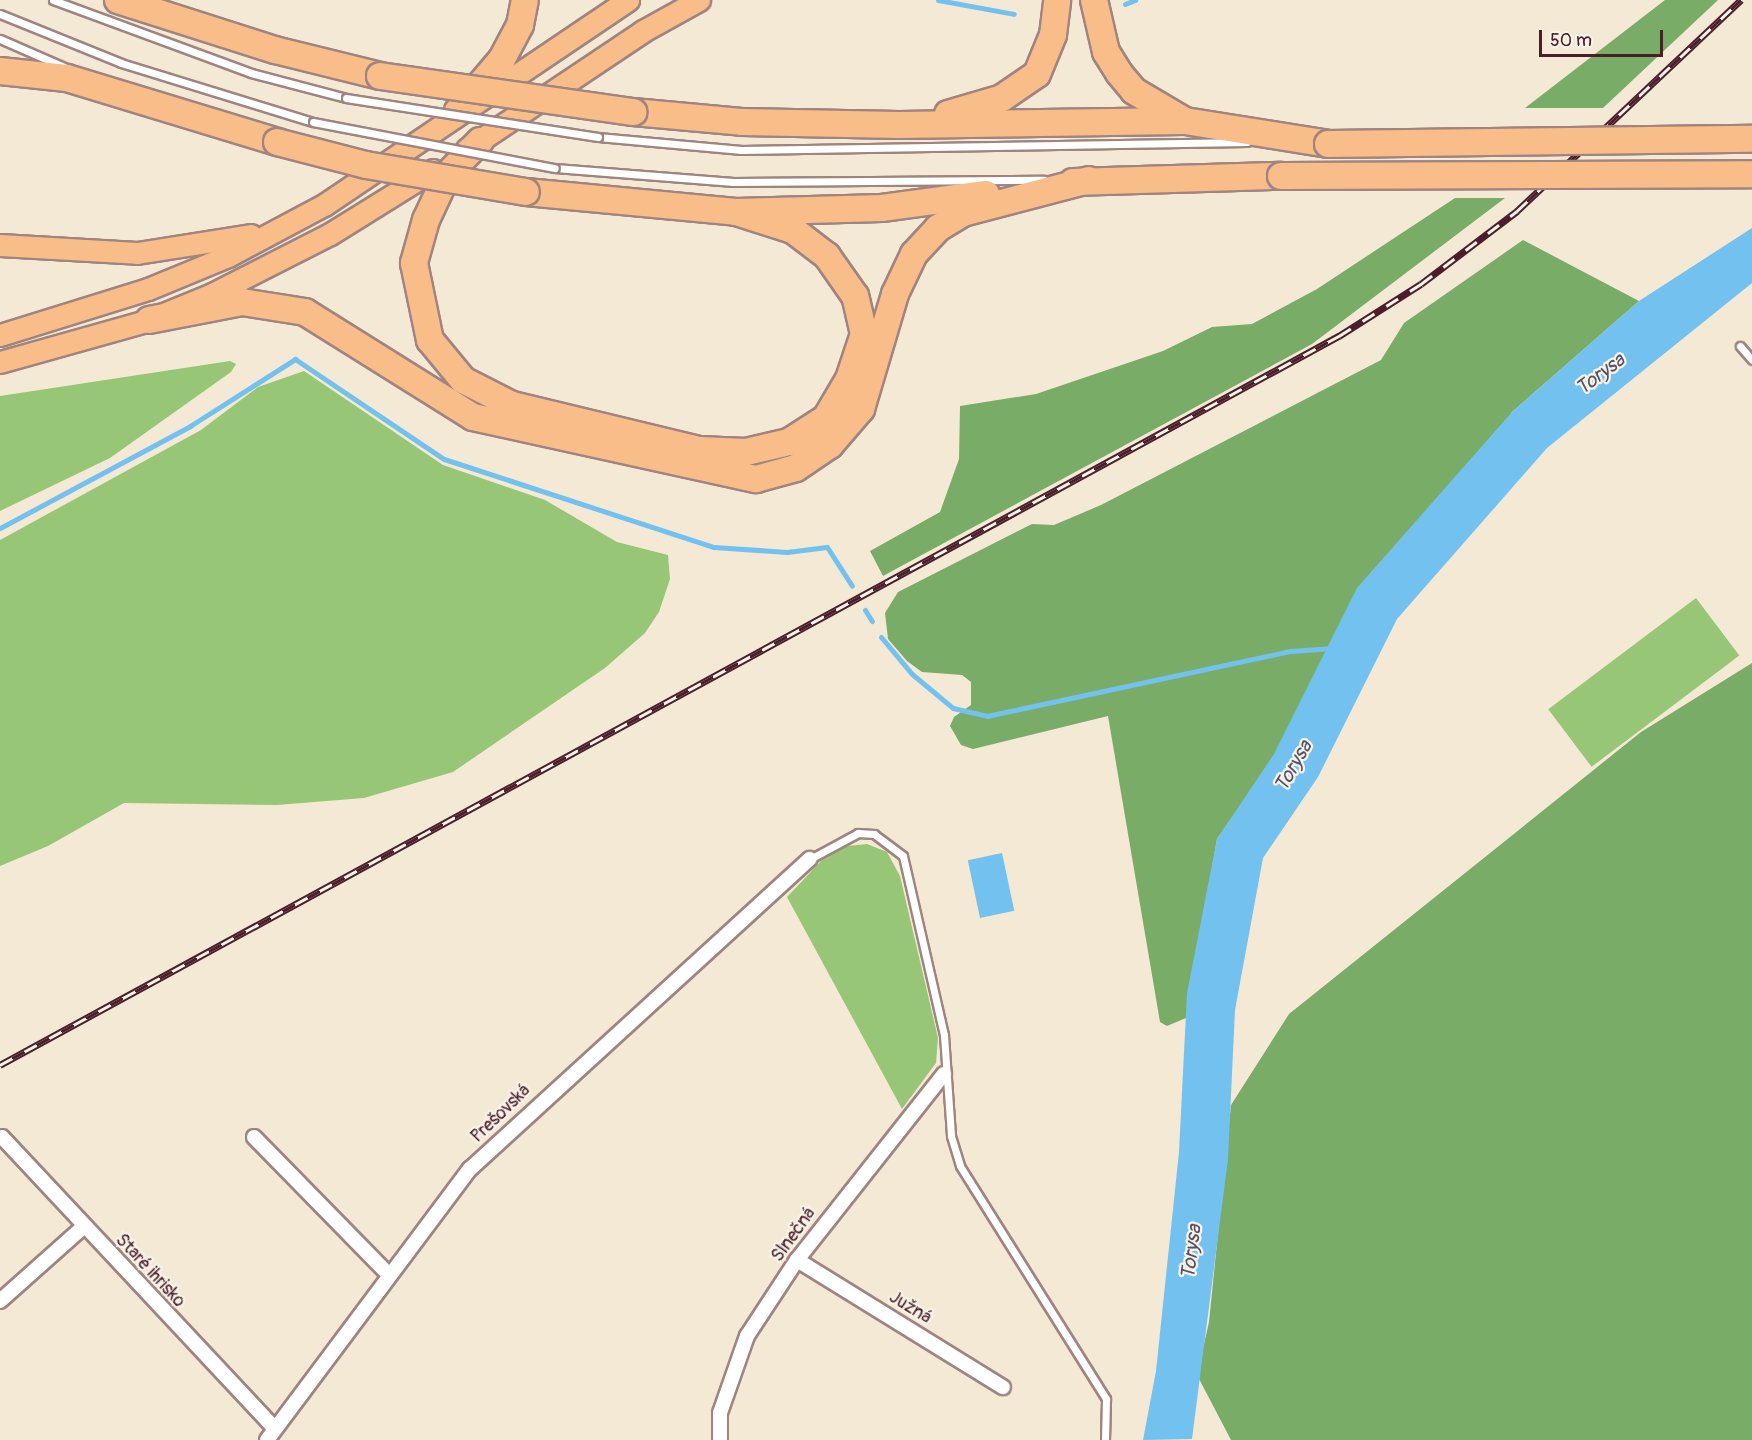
<!DOCTYPE html>
<meta charset="utf-8">
<style>
body{margin:0}
#map{position:relative;width:1752px;height:1440px;overflow:hidden;background:#f4e9d4;font-family:Pangolin,sans-serif}
div>[style]{position:absolute}
.green>*{inset:0;background:#97c776;transform-origin:0 0}
.forest>*{inset:0;background:#79ac67}
.water>*{inset:0;background:#73c1ee;transform-origin:0 0}
.stream>*{height:5px;margin:-2.5px;padding:0 2.5px;transform-origin:2.5px;border-radius:2.5px;background:#73c1ee}
.roads{filter:drop-shadow(2px 0 #9f8480) drop-shadow(-2px 0 #9f8480) drop-shadow(0 2px #9f8480) drop-shadow(0 -2px #9f8480)}
.service>*{height:7px;margin:-3.5px;padding:0 3.5px;transform-origin:3.5px;border-radius:3.5px;background:#fff}
.minor>*{height:14px;margin:-7px;padding:0 7px;transform-origin:7px;border-radius:7px;background:#fff}
.primary>*{height:21px;margin:-10.5px;padding:0 10.5px;transform-origin:10.5px;border-radius:10.5px;background:#f8bd89}
.motorway>*{height:26px;margin:-13px;padding:0 13px;transform-origin:13px;border-radius:13px;background:#f8bd89}
.rail>*{height:7px;margin-top:-3.5px;transform-origin:0;background:repeating-linear-gradient(90deg,#f7f3e8 0 14px,#4a1f2b 0 28px);box-sizing:border-box;border-block:2px solid #4a1f2b}
.bridges{filter:drop-shadow(2px 0 #9f8480) drop-shadow(-2px 0 #9f8480) drop-shadow(0 2px #9f8480) drop-shadow(0 -2px #9f8480)}
.service-bridge>*{height:7px;margin:-3.5px;padding:0 3.5px;transform-origin:3.5px;border-radius:3.5px;background:#fff}
.motorway-bridge>*{height:26px;margin:-13px;padding:0 13px;transform-origin:13px;border-radius:13px;background:#f8bd89}
span{translate:-50% -50%;white-space:nowrap;text-align:center;line-height:1.15;-webkit-text-stroke:4.5px #f7f3e8;paint-order:stroke}
.street-label{font-size:18px;color:#4a1f2b}
.water-label{font-size:20px;color:#565066;font-style:italic}
.scale{position:absolute;left:1539px;top:30px;width:124px;height:27px;box-sizing:border-box;border:3px solid #4a1f2b;border-top:0;padding-left:8px;font-size:18px;line-height:21px;white-space:nowrap;color:#4a1f2b;-webkit-text-stroke:4px #f7f3e8;paint-order:stroke}
</style>
<div id="map">
<div class="green">
<i style="clip-path:polygon(230px 361px,236px 364px,231px 372px,110px 458px,0 511px,0 396px)"></i>
<i style="clip-path:polygon(304px 371px,443px 465px,545px 500px,617px 542px,668px 555px,670px 579px,659px 612px,645px 633px,605px 668px,453px 772px,364px 798px,277px 805px,124px 803px,48px 846px,0 866px,0 540px,201px 430px,258px 387px)"></i>
<i style="left:1696px;top:598px;width:72px;height:185px;rotate:53deg"></i>
<i style="clip-path:polygon(867px 844px,887px 852px,900px 876px,938px 1038px,936px 1063px,902px 1109px,787px 897px,821px 861px,847px 846px)"></i>
</div>
<div class="forest">
<i style="clip-path:polygon(1665px 0,1718px 0,1603px 108px,1525px 108px)"></i>
<i style="clip-path:polygon(1455px 198px,1505px 198px,1312px 344px,883px 576px,870px 551px,940px 512px,959px 459px,960px 406px,1036px 394px,1163px 351px,1212px 327px,1252px 324px,1317px 289px)"></i>
<i style="clip-path:polygon(1523px 240px,1639px 301px,1512px 412px,1217px 839px,1186px 1018px,1167px 1026px,1160px 1022px,1108px 716px,973px 749px,961px 745px,950px 726px,954px 717px,971px 705px,971px 682px,962px 675px,922px 672px,907px 661px,888px 639px,885px 613px,898px 592px,1032px 524px,1054px 525px,1101px 505px,1381px 360px,1404px 323px)"></i>
<i style="clip-path:polygon(1752px 663px,1752px 1440px,1231px 1440px,1197px 1375px,1209px 1322px,1231px 1105px,1289px 1014px,1641px 732px)"></i>
</div>
<div class="water">
<i style="clip-path:polygon(1752px 228px,1752px 283px,1547px 448px,1397px 619px,1318px 777px,1263px 858px,1235px 1010px,1228px 1159px,1192px 1439px,1143px 1440px,1156px 1371px,1179px 1152px,1187px 993px,1217px 839px,1274px 754px,1357px 588px,1512px 412px,1639px 301px)"></i>
<i style="left:1002px;top:853px;width:59px;height:35px;rotate:78deg"></i>
</div>
<div class="stream">
<i style="left:938px;top:0;width:77px;rotate:10.4deg"></i>
<i style="left:1125px;top:4px;width:11px;rotate:-22deg"></i>
<i style="left:0;top:528px;width:216px;rotate:-28.2deg"></i>
<i style="left:190px;top:426px;width:125px;rotate:-32.5deg"></i>
<i style="left:295px;top:359px;width:179px;rotate:33.9deg"></i>
<i style="left:444px;top:459px;width:284px;rotate:18.1deg"></i>
<i style="left:714px;top:547px;width:73px;rotate:3.9deg"></i>
<i style="left:787px;top:552px;width:40px;rotate:-7.1deg"></i>
<i style="left:827px;top:547px;width:46px;rotate:57.3deg"></i>
<i style="left:865px;top:610px;width:13px;rotate:58deg"></i>
<i style="left:881px;top:637px;width:48px;rotate:50deg"></i>
<i style="left:912px;top:674px;width:53px;rotate:39.7deg"></i>
<i style="left:953px;top:708px;width:35px;rotate:13deg"></i>
<i style="left:987px;top:716px;width:311px;rotate:-12.1deg"></i>
<i style="left:1291px;top:651px;width:42px;rotate:-4.1deg"></i>
</div>
<div class="roads">
<div class="service">
<i style="left:53px;top:0;width:211px;rotate:20.2deg"></i>
<i style="left:251px;top:73px;width:98px;rotate:14.7deg"></i>
<i style="left:0;top:14px;width:131px;rotate:22deg"></i>
<i style="left:121px;top:63px;width:201px;rotate:17.1deg"></i>
<i style="left:0;top:39px;width:70px;rotate:23.6deg"></i>
<i style="left:598px;top:137px;width:144px;rotate:5.2deg"></i>
<i style="left:741px;top:150px;width:506px;rotate:-0.91deg"></i>
<i style="left:555px;top:168px;width:179px;rotate:4.5deg"></i>
<i style="left:733px;top:182px;width:311px;rotate:-0.4deg"></i>
<i style="left:1740px;top:346px;width:18px;rotate:49deg"></i>
<i style="left:810px;top:859px;width:55px;rotate:-28.4deg"></i>
<i style="left:858px;top:833px;width:16px;rotate:4deg"></i>
<i style="left:874px;top:834px;width:36px;rotate:37deg"></i>
<i style="left:903px;top:856px;width:184px;rotate:77.1deg"></i>
<i style="left:944px;top:1035px;width:101px;rotate:86deg"></i>
<i style="left:951px;top:1136px;width:31px;rotate:73deg"></i>
<i style="left:960px;top:1166px;width:275px;rotate:57.9deg"></i>
<i style="left:1106px;top:1399px;width:41px;rotate:91.4deg"></i>
</div>
<div class="minor">
<i style="left:2px;top:1137px;width:398px;rotate:46.9deg"></i>
<i style="left:254px;top:1137px;width:190px;rotate:45.6deg"></i>
<i style="left:797px;top:1260px;width:242px;rotate:31.7deg"></i>
<i style="left:0;top:1301px;width:111px;rotate:-41.7deg"></i>
<i style="left:267px;top:1440px;width:339px;rotate:-53.2deg"></i>
<i style="left:470px;top:1169px;width:460px;rotate:-42.4deg"></i>
<i style="left:720px;top:1440px;width:27px;rotate:-90deg"></i>
<i style="left:720px;top:1413px;width:82px;rotate:-70.7deg"></i>
<i style="left:747px;top:1336px;width:91px;rotate:-56.7deg"></i>
<i style="left:797px;top:1260px;width:237px;rotate:-51.7deg"></i>
</div>
<div class="primary">
<i style="left:467px;top:149px;width:212px;rotate:-33.8deg"></i>
<i style="left:643px;top:31px;width:64px;rotate:-29deg"></i>
<i style="left:0;top:245px;width:137px;rotate:3.3deg"></i>
<i style="left:137px;top:253px;width:115px;rotate:-9deg"></i>
<i style="left:0;top:335px;width:155px;rotate:-17.3deg"></i>
<i style="left:148px;top:289px;width:87px;rotate:-22.4deg"></i>
<i style="left:228px;top:256px;width:109px;rotate:-28deg"></i>
<i style="left:324px;top:205px;width:367px;rotate:-34deg"></i>
<i style="left:0;top:362px;width:155px;rotate:-15.7deg"></i>
<i style="left:149px;top:320px;width:68px;rotate:-22.4deg"></i>
<i style="left:212px;top:294px;width:132px;rotate:-27deg"></i>
<i style="left:330px;top:234px;width:121px;rotate:-31.9deg"></i>
</div>
<div class="motorway">
<i style="left:118px;top:0;width:165px;rotate:17.7deg"></i>
<i style="left:275px;top:50px;width:108px;rotate:13.9deg"></i>
<i style="left:1094px;top:0;width:53px;rotate:77deg"></i>
<i style="left:1106px;top:52px;width:25px;rotate:58deg"></i>
<i style="left:1119px;top:73px;width:23px;rotate:50deg"></i>
<i style="left:1134px;top:91px;width:59px;rotate:30.5deg"></i>
<i style="left:0;top:71px;width:67px;rotate:6deg"></i>
<i style="left:67px;top:78px;width:220px;rotate:16.9deg"></i>
<i style="left:458px;top:111px;width:68px;rotate:-49.8deg"></i>
<i style="left:502px;top:59px;width:38px;rotate:-62deg"></i>
<i style="left:520px;top:25px;width:25px;rotate:-79deg"></i>
<i style="left:633px;top:112px;width:109px;rotate:5.2deg"></i>
<i style="left:742px;top:122px;width:157px;rotate:1.1deg"></i>
<i style="left:899px;top:125px;width:286px;rotate:-0.8deg"></i>
<i style="left:1185px;top:121px;width:145px;rotate:9.1deg"></i>
<i style="left:948px;top:114px;width:56px;rotate:-16.5deg"></i>
<i style="left:1002px;top:98px;width:42px;rotate:-34.4deg"></i>
<i style="left:1037px;top:74px;width:42px;rotate:-67.7deg"></i>
<i style="left:1053px;top:35px;width:35px;rotate:-83deg"></i>
<i style="left:480px;top:141px;width:47px;rotate:134.1deg"></i>
<i style="left:447px;top:175px;width:50px;rotate:115deg"></i>
<i style="left:426px;top:220px;width:45px;rotate:105.6deg"></i>
<i style="left:414px;top:263px;width:79px;rotate:78.3deg"></i>
<i style="left:430px;top:340px;width:52px;rotate:50.5deg"></i>
<i style="left:463px;top:380px;width:55px;rotate:27deg"></i>
<i style="left:512px;top:405px;width:193px;rotate:13.5deg"></i>
<i style="left:700px;top:450px;width:46px;rotate:2.5deg"></i>
<i style="left:746px;top:452px;width:44px;rotate:-13.1deg"></i>
<i style="left:789px;top:442px;width:44px;rotate:-33deg"></i>
<i style="left:826px;top:418px;width:45px;rotate:-59.5deg"></i>
<i style="left:849px;top:379px;width:47px;rotate:-71.6deg"></i>
<i style="left:864px;top:334px;width:39px;rotate:-103deg"></i>
<i style="left:855px;top:296px;width:49px;rotate:-125deg"></i>
<i style="left:827px;top:256px;width:43px;rotate:-142.6deg"></i>
<i style="left:793px;top:230px;width:60px;rotate:-162.5deg"></i>
<i style="left:1073px;top:182px;width:208px;rotate:-1.7deg"></i>
<i style="left:526px;top:192px;width:211px;rotate:5.4deg"></i>
<i style="left:736px;top:212px;width:146px;rotate:-1.6deg"></i>
<i style="left:882px;top:208px;width:105px;rotate:-7.7deg"></i>
<i style="left:149px;top:320px;width:95px;rotate:-11deg"></i>
<i style="left:242px;top:302px;width:64px;rotate:9deg"></i>
<i style="left:305px;top:312px;width:198px;rotate:32deg"></i>
<i style="left:473px;top:417px;width:290px;rotate:12.4deg"></i>
<i style="left:756px;top:479px;width:41px;rotate:-15.4deg"></i>
<i style="left:796px;top:468px;width:41px;rotate:-34.1deg"></i>
<i style="left:830px;top:445px;width:48px;rotate:-49.3deg"></i>
<i style="left:861px;top:409px;width:120px;rotate:-73.5deg"></i>
<i style="left:895px;top:294px;width:44px;rotate:-64.6deg"></i>
<i style="left:914px;top:254px;width:35px;rotate:-47deg"></i>
<i style="left:938px;top:228px;width:29px;rotate:-31deg"></i>
<i style="left:963px;top:213px;width:130px;rotate:-14.7deg"></i>
</div>
</div>
<div class="rail">
<i style="left:0;top:1065px;width:1525px;rotate:-28.57deg"></i>
<i style="left:1339px;top:336px;width:97px;rotate:-32.4deg"></i>
<i style="left:1421px;top:284px;width:121px;rotate:-37.2deg"></i>
<i style="left:1517px;top:211px;width:308px;rotate:-43.3deg"></i>
</div>
<div class="bridges">
<div class="service-bridge">
<i style="left:346px;top:98px;width:255px;rotate:8.8deg"></i>
<i style="left:313px;top:122px;width:246px;rotate:10.8deg"></i>
</div>
<div class="motorway-bridge">
<i style="left:380px;top:76px;width:256px;rotate:8.1deg"></i>
<i style="left:277px;top:142px;width:92px;rotate:14.5deg"></i>
<i style="left:366px;top:165px;width:162px;rotate:9.6deg"></i>
<i style="left:1328px;top:144px;width:424px;rotate:-0.7deg"></i>
<i style="left:1281px;top:176px;width:471px;rotate:-0.2deg"></i>
</div>
</div>
<div class="street-label">
<span style="left:501px;top:1114px;rotate:-44deg">Prešovská</span>
<span style="left:794px;top:1235px;rotate:-54deg">Slnečná</span>
<span style="left:150px;top:1271px;rotate:47deg">Staré ihrisko</span>
<span style="left:910px;top:1308px;rotate:32deg">Južná</span>
</div>
<div class="water-label">
<span style="left:1600px;top:374px;rotate:-37deg">Torysa</span>
<span style="left:1293px;top:766px;rotate:-60deg">Torysa</span>
<span style="left:1191px;top:1252px;rotate:-83deg">Torysa</span>
</div>
<div class="scale">50 m</div>
</div>
